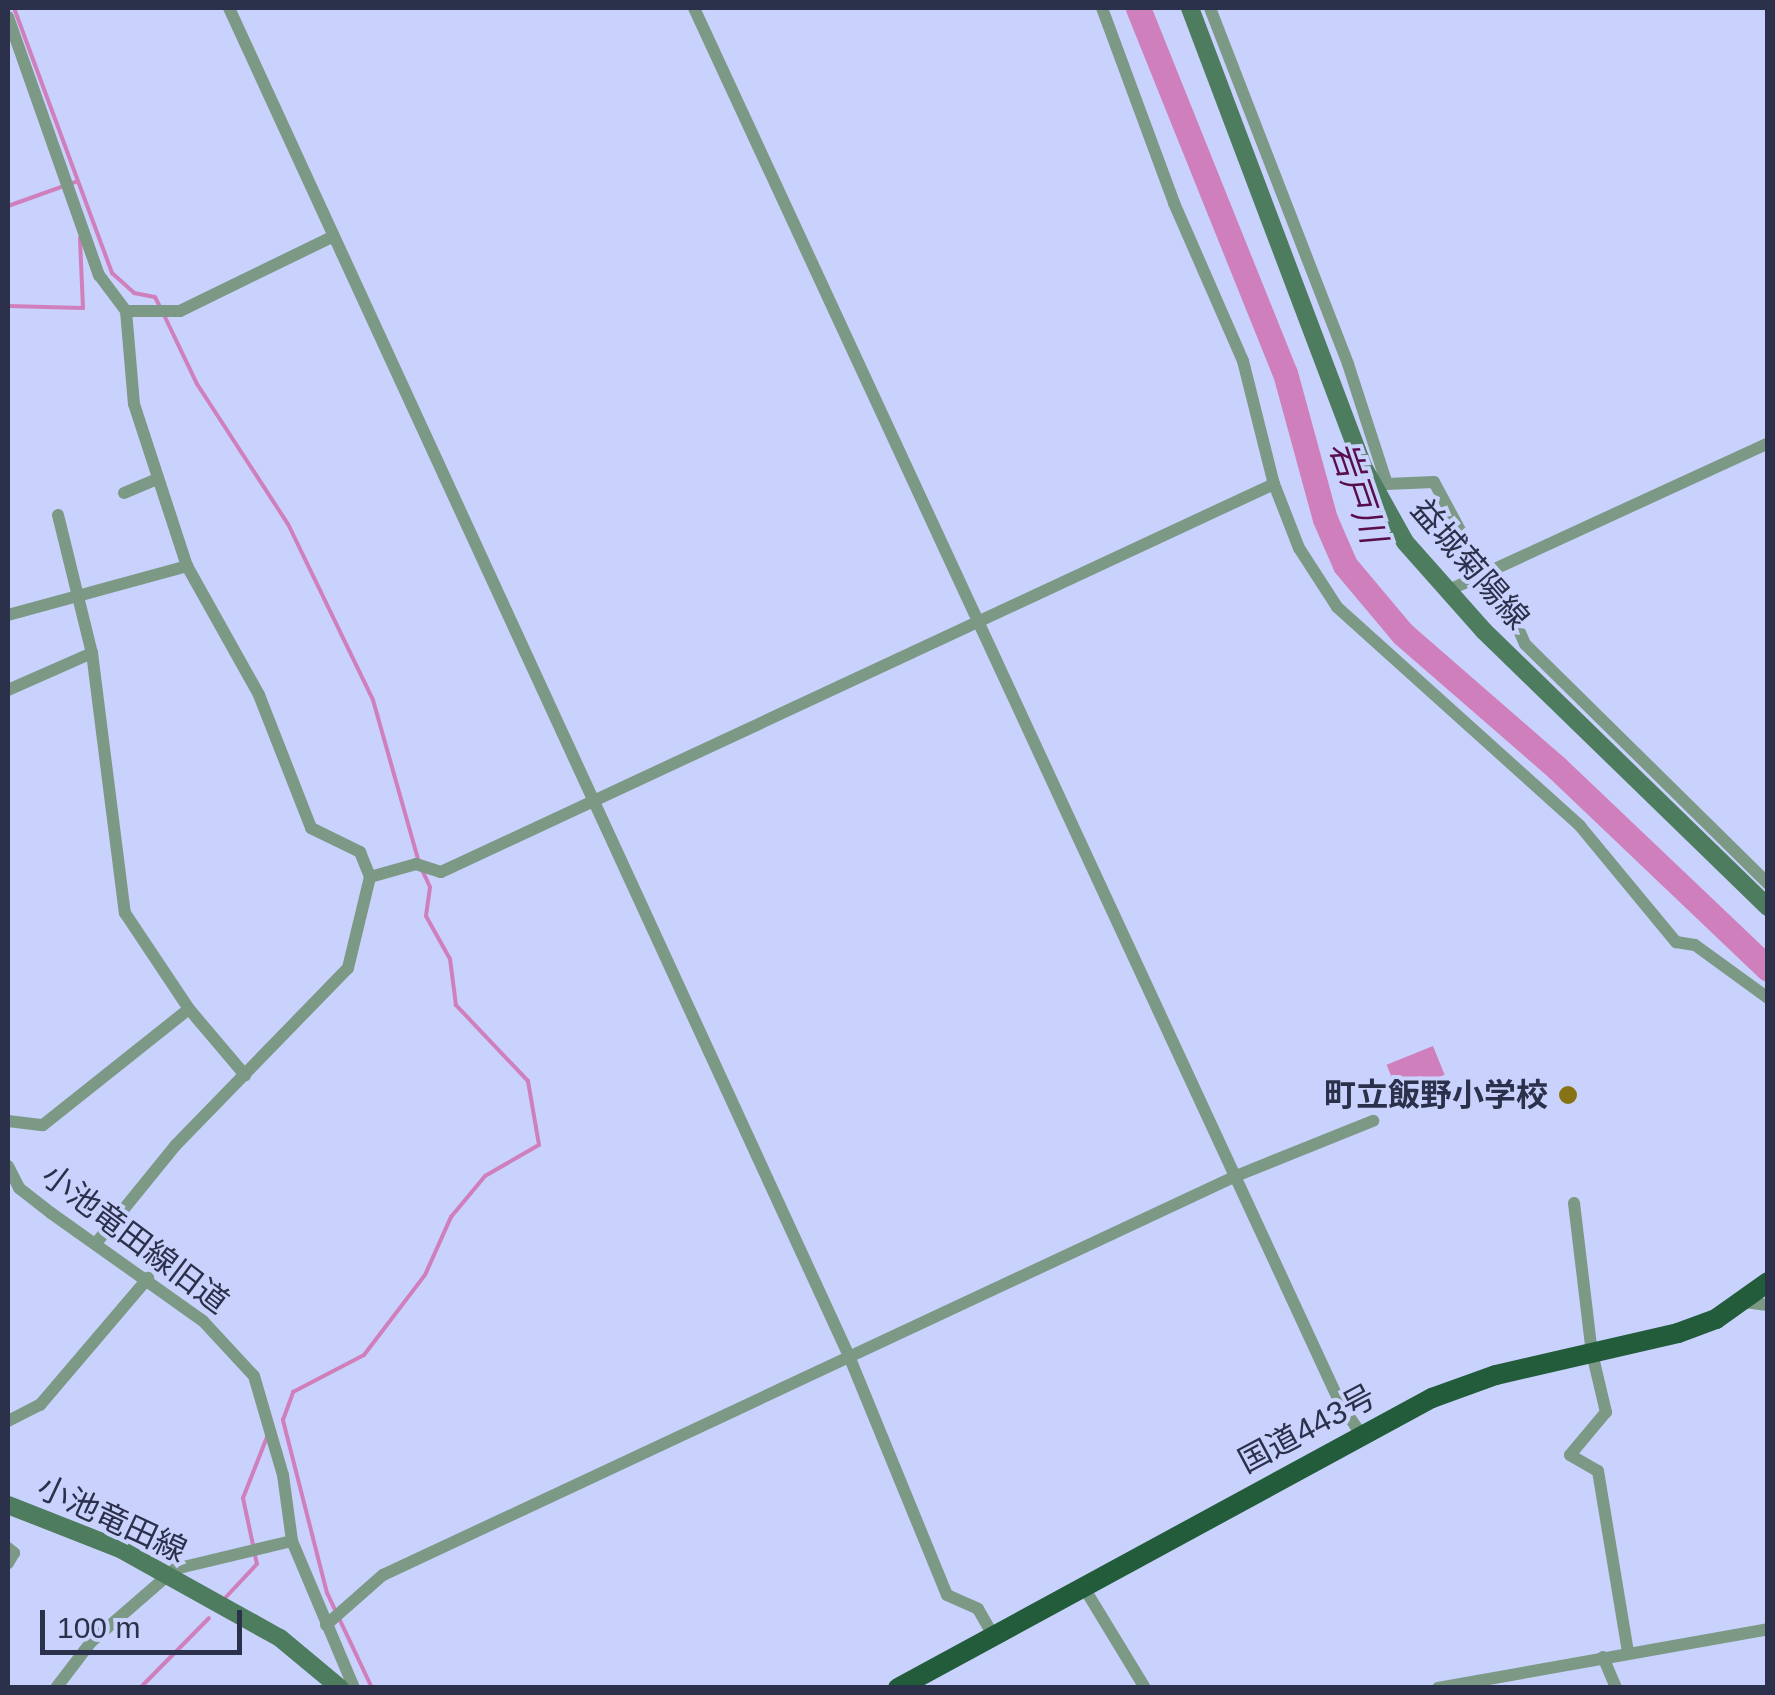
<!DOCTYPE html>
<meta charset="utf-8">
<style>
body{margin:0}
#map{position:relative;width:1775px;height:1695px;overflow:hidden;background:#c9d2fc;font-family:Helvetica,"Noto Sans JP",sans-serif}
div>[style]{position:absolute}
.water>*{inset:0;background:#d07fbd;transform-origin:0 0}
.stream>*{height:4px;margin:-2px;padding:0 2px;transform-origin:2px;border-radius:2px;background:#d07fbd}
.river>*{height:25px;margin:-12.5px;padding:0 12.5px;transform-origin:12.5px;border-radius:12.5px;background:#d07fbd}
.minor>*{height:12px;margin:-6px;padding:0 6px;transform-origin:6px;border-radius:6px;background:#7b9985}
.secondary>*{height:18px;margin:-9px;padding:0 9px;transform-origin:9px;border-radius:9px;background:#4e7c5f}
.trunk>*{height:20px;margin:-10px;padding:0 10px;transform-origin:10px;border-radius:10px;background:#225c3b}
.dots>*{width:28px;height:28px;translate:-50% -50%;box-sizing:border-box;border:5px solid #c9d2fc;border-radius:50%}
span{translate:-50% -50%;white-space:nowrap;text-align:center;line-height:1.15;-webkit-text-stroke:8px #c9d2fc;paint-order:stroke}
.street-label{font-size:32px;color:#2b304b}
.poi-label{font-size:32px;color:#2b304b;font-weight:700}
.right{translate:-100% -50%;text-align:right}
.water-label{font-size:35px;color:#570e4b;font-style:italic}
.frame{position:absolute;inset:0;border:10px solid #2b304b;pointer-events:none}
.scale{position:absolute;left:40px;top:1610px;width:202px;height:45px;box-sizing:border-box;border:5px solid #2b304b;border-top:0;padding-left:12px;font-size:30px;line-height:35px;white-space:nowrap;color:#2b304b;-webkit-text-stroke:8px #c9d2fc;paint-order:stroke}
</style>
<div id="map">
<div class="water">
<i style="left:1433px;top:1046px;width:31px;height:50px;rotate:68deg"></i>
</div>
<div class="stream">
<i style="left:14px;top:8px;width:283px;rotate:69.7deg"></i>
<i style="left:112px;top:273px;width:30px;rotate:42deg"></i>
<i style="left:134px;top:293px;width:21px;rotate:11deg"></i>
<i style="left:155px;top:297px;width:11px;rotate:63deg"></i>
<i style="left:8px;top:206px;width:74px;rotate:-19.7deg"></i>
<i style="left:8px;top:306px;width:75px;rotate:1.5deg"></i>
<i style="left:83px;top:308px;width:70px;rotate:-92.5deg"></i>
<i style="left:164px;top:315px;width:76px;rotate:64.4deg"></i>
<i style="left:197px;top:384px;width:167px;rotate:57deg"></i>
<i style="left:288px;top:524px;width:195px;rotate:64.2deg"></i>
<i style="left:373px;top:700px;width:165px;rotate:74.2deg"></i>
<i style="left:253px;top:1545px;width:48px;rotate:-102deg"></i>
<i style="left:243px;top:1498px;width:66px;rotate:-68.5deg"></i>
<i style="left:226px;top:1597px;width:45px;rotate:-46.8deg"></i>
<i style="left:257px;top:1564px;width:9px;rotate:-103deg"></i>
<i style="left:140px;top:1688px;width:98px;rotate:-45.4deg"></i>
<i style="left:372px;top:1688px;width:105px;rotate:-115.3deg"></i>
<i style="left:327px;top:1593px;width:179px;rotate:-104.3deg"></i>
<i style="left:283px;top:1420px;width:30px;rotate:-70deg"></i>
<i style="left:293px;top:1392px;width:80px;rotate:-27.5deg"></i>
<i style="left:364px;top:1355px;width:101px;rotate:-52.7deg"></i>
<i style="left:425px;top:1275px;width:64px;rotate:-65.9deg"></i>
<i style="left:451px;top:1217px;width:53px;rotate:-50.3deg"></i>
<i style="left:485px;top:1176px;width:62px;rotate:-29.9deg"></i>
<i style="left:539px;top:1145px;width:65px;rotate:-99.8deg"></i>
<i style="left:528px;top:1081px;width:105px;rotate:-133.5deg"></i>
<i style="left:456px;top:1005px;width:46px;rotate:-97.4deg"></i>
<i style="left:450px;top:959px;width:49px;rotate:-119.2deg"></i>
<i style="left:426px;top:916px;width:29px;rotate:-82deg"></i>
<i style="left:430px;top:887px;width:21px;rotate:-115deg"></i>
</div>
<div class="river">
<i style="left:1138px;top:8px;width:393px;rotate:68.1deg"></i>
<i style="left:1285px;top:373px;width:151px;rotate:74.7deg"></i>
<i style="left:1325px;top:519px;width:50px;rotate:66.5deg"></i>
<i style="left:1345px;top:565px;width:90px;rotate:50deg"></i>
<i style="left:1403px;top:634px;width:204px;rotate:41deg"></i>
<i style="left:1557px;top:768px;width:291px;rotate:43.6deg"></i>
</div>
<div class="minor">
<i style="left:229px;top:8px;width:1484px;rotate:65.3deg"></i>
<i style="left:849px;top:1356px;width:258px;rotate:67.7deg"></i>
<i style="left:947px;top:1595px;width:34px;rotate:24deg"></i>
<i style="left:978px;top:1609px;width:30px;rotate:60deg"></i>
<i style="left:694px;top:8px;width:1537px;rotate:65.15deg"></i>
<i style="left:1340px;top:1403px;width:36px;rotate:56deg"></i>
<i style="left:1102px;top:8px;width:208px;rotate:69.7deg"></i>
<i style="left:1174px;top:203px;width:172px;rotate:66.4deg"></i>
<i style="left:1243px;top:361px;width:127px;rotate:75.9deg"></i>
<i style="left:1274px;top:484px;width:69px;rotate:68.7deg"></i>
<i style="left:1299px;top:548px;width:70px;rotate:57.2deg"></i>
<i style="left:1337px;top:607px;width:327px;rotate:42deg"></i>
<i style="left:1580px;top:826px;width:151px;rotate:50.4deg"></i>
<i style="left:1676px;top:942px;width:19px;rotate:9deg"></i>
<i style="left:1695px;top:945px;width:90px;rotate:36deg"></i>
<i style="left:1210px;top:8px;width:382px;rotate:68.8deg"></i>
<i style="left:1348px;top:364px;width:126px;rotate:72deg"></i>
<i style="left:1387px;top:484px;width:47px;rotate:-2.4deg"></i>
<i style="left:1434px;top:482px;width:106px;rotate:61.7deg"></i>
<i style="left:8px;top:17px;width:274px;rotate:70.6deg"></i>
<i style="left:99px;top:275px;width:45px;rotate:53.1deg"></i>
<i style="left:126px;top:311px;width:93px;rotate:85.1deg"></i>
<i style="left:134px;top:404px;width:170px;rotate:71.9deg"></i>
<i style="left:187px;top:566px;width:148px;rotate:60.8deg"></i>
<i style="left:259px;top:695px;width:143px;rotate:68.6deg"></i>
<i style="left:311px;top:828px;width:55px;rotate:26.1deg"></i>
<i style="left:360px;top:852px;width:27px;rotate:68deg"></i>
<i style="left:370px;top:877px;width:94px;rotate:103.6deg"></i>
<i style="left:348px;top:968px;width:248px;rotate:134.2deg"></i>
<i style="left:175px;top:1146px;width:124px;rotate:129.1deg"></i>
<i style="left:126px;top:311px;width:54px"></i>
<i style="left:180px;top:311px;width:171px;rotate:-26deg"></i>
<i style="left:124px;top:493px;width:36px;rotate:-23deg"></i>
<i style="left:58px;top:515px;width:142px;rotate:76.2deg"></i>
<i style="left:92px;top:653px;width:262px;rotate:82.8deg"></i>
<i style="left:125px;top:913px;width:115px;rotate:56.3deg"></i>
<i style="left:189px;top:1009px;width:87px;rotate:49.7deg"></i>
<i style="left:1493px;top:570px;width:81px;rotate:66.6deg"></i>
<i style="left:1525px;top:644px;width:342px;rotate:44.6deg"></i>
<i style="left:1449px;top:590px;width:351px;rotate:-24.7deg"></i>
<i style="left:8px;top:615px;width:186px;rotate:-15.3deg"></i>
<i style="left:8px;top:690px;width:92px;rotate:-23.8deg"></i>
<i style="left:370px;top:877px;width:48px;rotate:-15.8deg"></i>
<i style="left:416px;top:864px;width:26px;rotate:18deg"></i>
<i style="left:441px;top:872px;width:919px;rotate:-24.98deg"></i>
<i style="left:8px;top:1121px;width:35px;rotate:7deg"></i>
<i style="left:43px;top:1125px;width:186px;rotate:-38.5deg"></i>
<i style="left:8px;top:1166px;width:25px;rotate:63deg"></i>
<i style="left:19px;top:1188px;width:41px;rotate:38deg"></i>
<i style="left:51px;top:1213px;width:186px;rotate:35.4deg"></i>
<i style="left:203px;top:1321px;width:75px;rotate:47.2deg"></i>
<i style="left:254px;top:1376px;width:103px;rotate:73.7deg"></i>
<i style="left:283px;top:1475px;width:67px;rotate:82.2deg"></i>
<i style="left:292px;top:1541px;width:160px;rotate:67.1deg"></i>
<i style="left:1574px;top:1203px;width:151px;rotate:83.2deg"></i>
<i style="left:1592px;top:1353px;width:61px;rotate:76.7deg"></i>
<i style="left:1606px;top:1412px;width:56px;rotate:129.9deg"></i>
<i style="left:1570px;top:1455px;width:32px;rotate:30deg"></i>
<i style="left:1598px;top:1471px;width:183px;rotate:80.6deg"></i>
<i style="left:1744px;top:1302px;width:24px;rotate:7deg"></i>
<i style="left:8px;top:1421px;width:36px;rotate:-27deg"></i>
<i style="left:40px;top:1405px;width:167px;rotate:-49.6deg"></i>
<i style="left:8px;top:1548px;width:8px;rotate:40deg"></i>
<i style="left:14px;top:1553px;width:12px;rotate:121deg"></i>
<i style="left:1083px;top:1586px;width:119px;rotate:58.7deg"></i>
<i style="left:326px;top:1625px;width:76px;rotate:-41.3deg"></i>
<i style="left:383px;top:1575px;width:942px;rotate:-25.07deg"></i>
<i style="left:1236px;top:1176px;width:148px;rotate:-21.9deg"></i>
<i style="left:1603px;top:1657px;width:34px;rotate:67deg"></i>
<i style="left:56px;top:1688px;width:58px;rotate:-52.7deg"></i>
<i style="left:91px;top:1642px;width:111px;rotate:-41deg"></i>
<i style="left:175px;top:1569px;width:120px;rotate:-13.5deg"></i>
<i style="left:1438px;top:1688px;width:335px;rotate:-10.1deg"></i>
</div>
<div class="secondary">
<i style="left:1190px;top:8px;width:494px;rotate:69.3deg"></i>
<i style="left:1365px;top:470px;width:82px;rotate:60.9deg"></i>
<i style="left:1405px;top:542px;width:119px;rotate:48.4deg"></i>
<i style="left:1484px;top:631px;width:396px;rotate:44.2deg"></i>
<i style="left:8px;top:1505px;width:120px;rotate:21.4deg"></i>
<i style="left:120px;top:1549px;width:183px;rotate:29.1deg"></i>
<i style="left:280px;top:1638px;width:78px;rotate:39.8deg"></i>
</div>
<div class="trunk">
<i style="left:898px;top:1688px;width:608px;rotate:-28.51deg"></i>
<i style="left:1432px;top:1398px;width:68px;rotate:-19.8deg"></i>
<i style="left:1496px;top:1375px;width:187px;rotate:-13deg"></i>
<i style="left:1678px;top:1333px;width:40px;rotate:-20.2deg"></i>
<i style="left:1716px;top:1319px;width:64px;rotate:-35.4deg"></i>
</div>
<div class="dots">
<i style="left:1568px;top:1095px;background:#877314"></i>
</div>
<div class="street-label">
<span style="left:1470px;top:564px;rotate:49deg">益城菊陽線</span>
<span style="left:135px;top:1239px;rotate:37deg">小池竜田線旧道</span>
<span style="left:1307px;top:1429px;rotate:-28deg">国道443号</span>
<span style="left:112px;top:1519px;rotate:25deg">小池竜田線</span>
</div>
<div class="poi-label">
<span class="right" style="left:1548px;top:1095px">町立飯野小学校</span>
</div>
<div class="water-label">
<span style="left:1358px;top:492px;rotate:71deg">岩戸川</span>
</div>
<div class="frame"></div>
<div class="scale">100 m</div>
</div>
